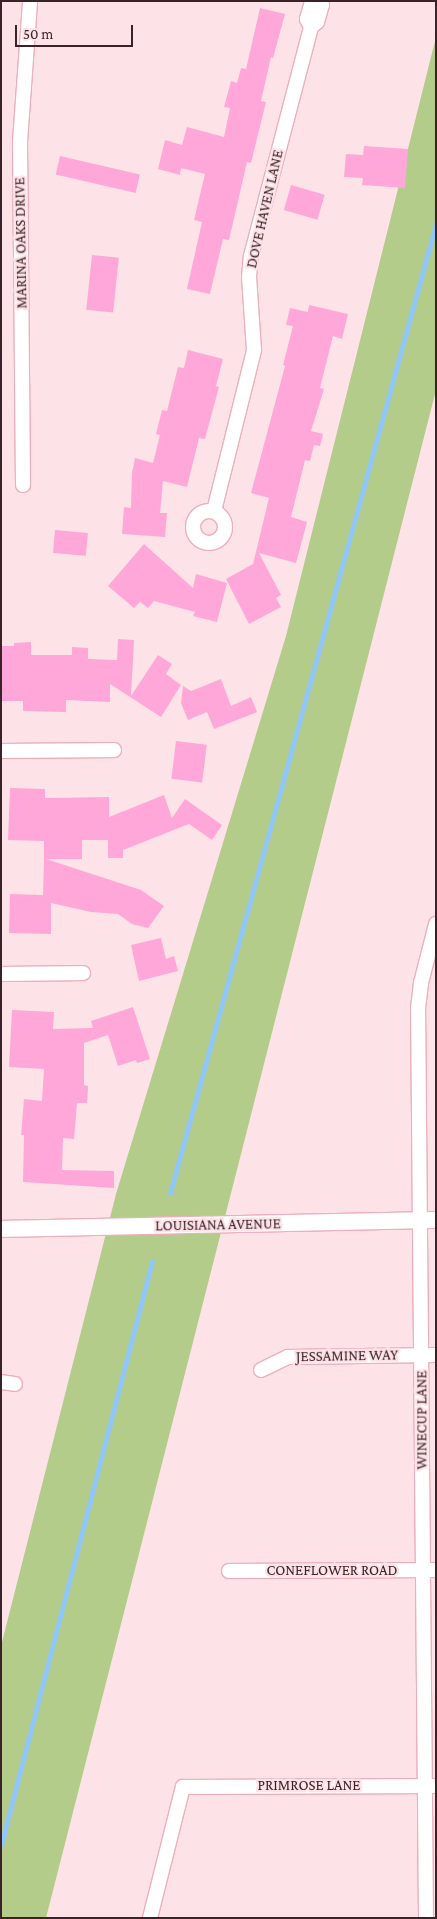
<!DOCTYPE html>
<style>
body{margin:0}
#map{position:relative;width:437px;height:1919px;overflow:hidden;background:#fde3e7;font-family:"Crimson Pro",serif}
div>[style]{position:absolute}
.green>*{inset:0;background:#b3cc89}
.stream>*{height:5px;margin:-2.5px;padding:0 2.5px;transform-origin:2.5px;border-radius:2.5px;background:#91c7f7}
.building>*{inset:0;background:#fea7d8;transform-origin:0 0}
.roads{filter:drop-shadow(1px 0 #ecafbb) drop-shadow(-1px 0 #ecafbb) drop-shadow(0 1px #ecafbb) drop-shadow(0 -1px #ecafbb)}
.minor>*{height:14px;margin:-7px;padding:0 7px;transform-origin:7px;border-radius:7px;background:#fff}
.minor>.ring{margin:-7px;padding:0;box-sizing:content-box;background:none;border:14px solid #fff;border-radius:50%}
.tertiary>*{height:16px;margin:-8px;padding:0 8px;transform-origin:8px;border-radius:8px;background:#fff}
span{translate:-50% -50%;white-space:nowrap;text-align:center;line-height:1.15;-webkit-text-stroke:4.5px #fde3e7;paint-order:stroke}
.street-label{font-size:15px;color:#3a2328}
.frame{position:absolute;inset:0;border:2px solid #3a2328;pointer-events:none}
.scale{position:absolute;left:15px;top:25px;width:118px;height:22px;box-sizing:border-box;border:2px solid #3a2328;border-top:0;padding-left:6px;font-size:15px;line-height:18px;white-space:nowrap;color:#3a2328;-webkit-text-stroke:4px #fde3e7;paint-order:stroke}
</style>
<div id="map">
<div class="green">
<i style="clip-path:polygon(436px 37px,436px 390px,46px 1918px,1px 1918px,1px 1646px,116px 1194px,286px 636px)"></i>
</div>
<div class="stream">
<i style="left:170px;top:1193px;width:1006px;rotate:-74.66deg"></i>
<i style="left:1px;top:1845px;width:603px;rotate:-75.5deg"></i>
</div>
<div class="building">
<i style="clip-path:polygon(260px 8px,285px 14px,273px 58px,271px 57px,261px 101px,266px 102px,251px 163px,247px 162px,229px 240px,223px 239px,210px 294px,187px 289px,202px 222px,194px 220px,205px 174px,181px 168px,180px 175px,158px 169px,165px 140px,182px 145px,187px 127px,224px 137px,230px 108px,224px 107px,231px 81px,237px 83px,241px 68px,246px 69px)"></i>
<i style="clip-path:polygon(364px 146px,408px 149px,405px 188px,362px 185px,363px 178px,344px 177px,346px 154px,363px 155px)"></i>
<i style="left:60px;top:156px;width:82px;height:19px;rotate:13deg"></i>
<i style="left:291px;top:185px;width:35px;height:26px;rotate:16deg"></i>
<i style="left:92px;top:255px;width:27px;height:55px;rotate:6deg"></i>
<i style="clip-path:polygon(309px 305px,348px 314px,342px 339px,333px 336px,320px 388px,324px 389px,311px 431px,323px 434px,320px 446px,314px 445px,310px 461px,305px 460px,291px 517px,307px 522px,296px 563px,259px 553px,281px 595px,276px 598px,281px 607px,249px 624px,226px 579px,253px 564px,269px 498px,251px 493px,285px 366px,283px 365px,293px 326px,286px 325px,290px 308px,308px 312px)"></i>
<i style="clip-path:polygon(188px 350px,223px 359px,216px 386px,219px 387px,205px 439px,199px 438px,187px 487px,163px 481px,160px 513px,167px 513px,165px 537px,122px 534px,124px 507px,131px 508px,132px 473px,135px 458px,153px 463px,160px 435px,156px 434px,162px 410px,167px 411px,178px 367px,184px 368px)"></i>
<i style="left:55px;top:530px;width:33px;height:23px;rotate:5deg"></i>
<i style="clip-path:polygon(144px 544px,193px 588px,196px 574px,227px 583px,217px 622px,193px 616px,195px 612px,154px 601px,148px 608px,140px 602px,134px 608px,108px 586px)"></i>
<i style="clip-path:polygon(118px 639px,134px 640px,131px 696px,158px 655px,172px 664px,166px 674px,181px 685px,161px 717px,110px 684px,110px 702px,66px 700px,66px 712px,23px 711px,23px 701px,1px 701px,1px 646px,14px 646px,14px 643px,31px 642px,31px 655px,72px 655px,72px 647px,88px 648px,88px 659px,117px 660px)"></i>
<i style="clip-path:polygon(221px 679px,231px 706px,251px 697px,257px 712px,214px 729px,207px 712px,188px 720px,181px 703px,183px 686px,191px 691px)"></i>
<i style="left:176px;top:741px;width:31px;height:38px;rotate:7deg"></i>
<i style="clip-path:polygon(10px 788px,45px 789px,45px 798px,109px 797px,109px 817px,164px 795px,172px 818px,185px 799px,222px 825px,212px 840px,189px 824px,123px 850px,123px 858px,108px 858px,108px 840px,82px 840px,82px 859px,46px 859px,141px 890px,164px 906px,148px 928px,132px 924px,118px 914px,91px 912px,51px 903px,51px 934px,9px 933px,10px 894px,43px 895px,44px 859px,44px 841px,8px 840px)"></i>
<i style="clip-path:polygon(161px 938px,166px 959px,174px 956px,178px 971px,139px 981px,131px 945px)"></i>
<i style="clip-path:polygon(133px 1007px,150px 1059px,137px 1063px,136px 1060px,118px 1066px,108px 1035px,84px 1043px,84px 1085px,88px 1086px,87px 1103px,77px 1103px,74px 1139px,63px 1138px,62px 1170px,114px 1171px,114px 1188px,23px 1182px,24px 1135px,21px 1135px,24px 1099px,42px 1101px,44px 1069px,9px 1067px,12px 1010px,54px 1012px,53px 1029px,93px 1028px,91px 1021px)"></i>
</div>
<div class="roads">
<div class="minor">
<i style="left:311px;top:27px;width:9px;rotate:-117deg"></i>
<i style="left:307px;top:19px;width:19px;rotate:-74deg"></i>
<i style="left:23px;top:485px;width:343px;rotate:-90.5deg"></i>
<i style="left:20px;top:142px;width:141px;rotate:-85.9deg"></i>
<i class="ring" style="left:193px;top:511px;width:18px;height:18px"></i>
<i style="left:214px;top:511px;width:166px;rotate:-76deg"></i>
<i style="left:254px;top:350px;width:73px;rotate:-93.9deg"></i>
<i style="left:249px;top:277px;width:21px;rotate:-85deg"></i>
<i style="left:251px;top:256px;width:237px;rotate:-75.3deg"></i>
<i style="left:311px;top:27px;width:8px;rotate:-40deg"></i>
<i style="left:317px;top:22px;width:18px;rotate:-74deg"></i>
<i style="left:322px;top:5px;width:4px;rotate:-117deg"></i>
<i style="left:1px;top:751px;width:113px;rotate:-0.5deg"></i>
<i style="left:1px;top:974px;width:82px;rotate:-0.7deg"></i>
<i style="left:261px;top:1370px;width:30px;rotate:-26deg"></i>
<i style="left:288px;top:1357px;width:148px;rotate:-0.8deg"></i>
<i style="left:1px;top:1382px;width:14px;rotate:8deg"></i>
<i style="left:229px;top:1571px;width:207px;rotate:-0.3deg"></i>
<i style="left:150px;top:1918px;width:135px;rotate:-75.9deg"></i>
<i style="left:183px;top:1787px;width:253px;rotate:-0.2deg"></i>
<i style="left:426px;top:1918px;width:910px;rotate:-90.5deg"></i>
<i style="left:418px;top:1008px;width:25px;rotate:-83deg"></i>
<i style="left:421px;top:983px;width:61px;rotate:-75.7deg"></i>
</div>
<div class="tertiary">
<i style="left:1px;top:1229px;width:435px;rotate:-1.2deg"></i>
</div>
</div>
<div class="street-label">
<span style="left:265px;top:209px;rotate:-77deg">DOVE HAVEN LANE</span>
<span style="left:21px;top:243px;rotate:-91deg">MARINA OAKS DRIVE</span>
<span style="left:218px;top:1225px;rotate:-1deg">LOUISIANA AVENUE</span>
<span style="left:347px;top:1356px;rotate:-1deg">JESSAMINE WAY</span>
<span style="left:422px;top:1420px;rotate:-90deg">WINECUP LANE</span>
<span style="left:332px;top:1571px">CONEFLOWER ROAD</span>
<span style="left:309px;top:1786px">PRIMROSE LANE</span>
</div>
<div class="frame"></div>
<div class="scale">50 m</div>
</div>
